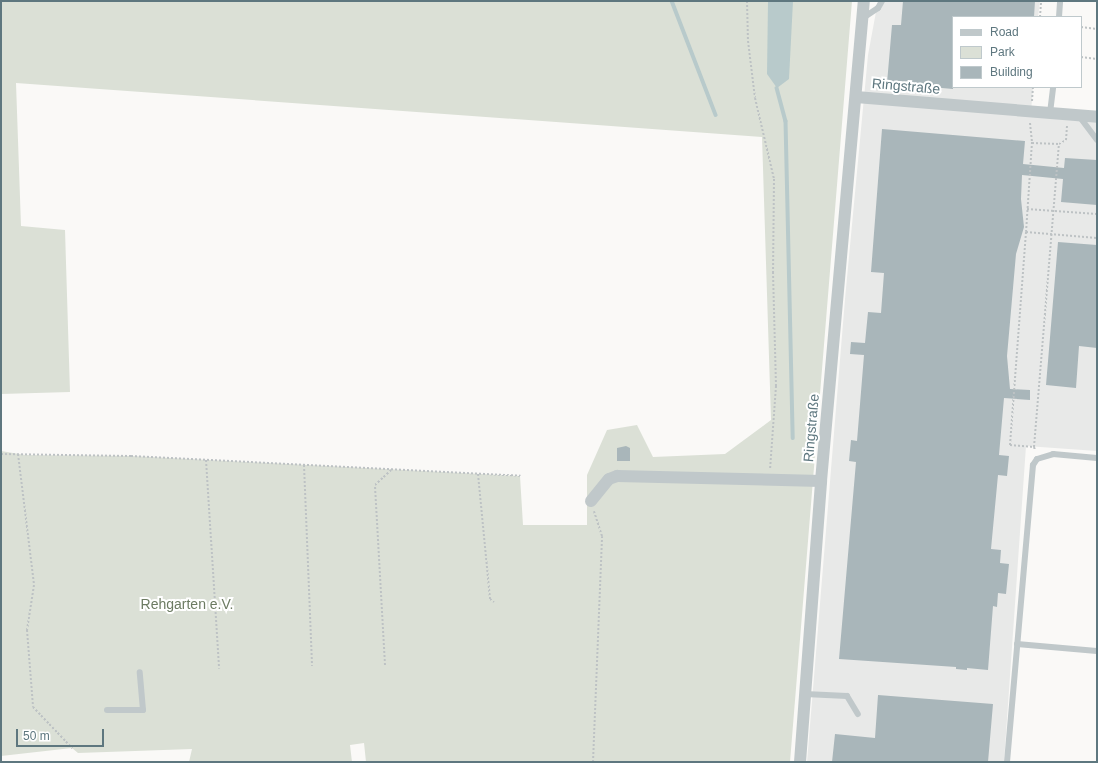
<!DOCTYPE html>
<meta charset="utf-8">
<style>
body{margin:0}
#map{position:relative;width:1098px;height:763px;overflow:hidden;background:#faf9f7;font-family:Helvetica,sans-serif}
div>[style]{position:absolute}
.built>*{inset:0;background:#e8e9e8}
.green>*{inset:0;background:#dbe0d6}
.water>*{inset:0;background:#b8cacb}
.stream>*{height:3.5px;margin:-1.75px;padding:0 1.75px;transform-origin:1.75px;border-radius:1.75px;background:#b8cacb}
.building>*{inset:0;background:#a9b6ba}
.path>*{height:2px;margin-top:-1px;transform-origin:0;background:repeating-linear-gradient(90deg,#bdc2c4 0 2px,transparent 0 4px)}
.lane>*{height:6px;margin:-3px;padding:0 3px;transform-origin:3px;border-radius:3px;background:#c0c8ca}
.street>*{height:12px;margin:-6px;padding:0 6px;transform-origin:6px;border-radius:6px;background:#c0c8ca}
span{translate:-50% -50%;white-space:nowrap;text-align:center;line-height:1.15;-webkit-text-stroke:4px #fff;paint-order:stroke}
.street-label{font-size:14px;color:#5e777f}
.park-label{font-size:14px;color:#6c7b62}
.frame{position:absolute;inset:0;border:2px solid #5e777f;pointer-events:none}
.legend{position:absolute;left:952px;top:16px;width:130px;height:72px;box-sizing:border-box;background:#fff;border:1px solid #bfc9cc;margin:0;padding:5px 7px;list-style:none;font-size:12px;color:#5e777f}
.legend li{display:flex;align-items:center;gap:8px;height:20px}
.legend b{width:20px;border:1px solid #bfc9cc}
.scale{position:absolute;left:16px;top:729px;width:88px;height:18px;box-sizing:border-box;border:2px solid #5e777f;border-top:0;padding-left:5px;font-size:12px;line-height:14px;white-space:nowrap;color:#5e777f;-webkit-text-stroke:3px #fff;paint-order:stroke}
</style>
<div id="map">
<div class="built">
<i style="clip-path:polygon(878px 1px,1040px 1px,1038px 17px,953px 17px,953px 87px,1033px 87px,1031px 112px,1097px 119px,1097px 451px,1026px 446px,1004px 762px,807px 762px,845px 299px,868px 55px)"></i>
</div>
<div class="green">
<i style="clip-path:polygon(1px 1px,852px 1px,790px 762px,366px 762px,364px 743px,350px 745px,352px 762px,189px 762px,192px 749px,78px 753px,72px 748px,1px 756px,1px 451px,25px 455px,131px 456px,520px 476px,523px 525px,587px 525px,587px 475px,607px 430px,637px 425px,653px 457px,725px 454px,771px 420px,762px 137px,16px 83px,21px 226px,65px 230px,70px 392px,1px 394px)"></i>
</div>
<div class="water">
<i style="clip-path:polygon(768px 1px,793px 1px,789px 79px,777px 88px,767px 74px)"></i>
</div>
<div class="stream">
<i style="left:672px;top:1px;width:122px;rotate:68.9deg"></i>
<i style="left:777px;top:88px;width:34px;rotate:75deg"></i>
<i style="left:786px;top:121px;width:317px;rotate:88.7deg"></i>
</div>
<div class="building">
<i style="clip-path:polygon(903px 1px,1035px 1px,1034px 17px,953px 17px,953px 89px,887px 83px,892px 25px,901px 25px)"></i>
<i style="clip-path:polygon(882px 129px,1025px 141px,1023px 164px,1064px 168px,1065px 158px,1097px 160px,1097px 205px,1061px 202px,1063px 179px,1022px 175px,1021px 199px,1024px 227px,1016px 254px,1007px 356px,1010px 389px,1030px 390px,1030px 400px,1004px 398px,999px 455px,1009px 456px,1007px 476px,998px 475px,991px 549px,1001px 550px,1000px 563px,1009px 564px,1006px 594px,998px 593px,997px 607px,993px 606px,988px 670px,967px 668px,967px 670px,956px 669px,956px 667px,839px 659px,856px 462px,849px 461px,851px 440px,857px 441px,864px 355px,850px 354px,851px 342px,865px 343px,868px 312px,881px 313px,884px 273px,871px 272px)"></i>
<i style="clip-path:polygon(1058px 242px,1097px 245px,1097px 348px,1079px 346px,1076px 388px,1046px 385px)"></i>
<i style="clip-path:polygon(626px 446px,630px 448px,630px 461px,617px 461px,617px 448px)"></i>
<i style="clip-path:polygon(878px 695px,993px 704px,988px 762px,832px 762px,835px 734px,875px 738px)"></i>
</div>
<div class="path">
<i style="left:747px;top:1px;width:40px;rotate:88.6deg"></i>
<i style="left:748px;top:41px;width:57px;rotate:83deg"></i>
<i style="left:755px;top:98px;width:83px;rotate:76.8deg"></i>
<i style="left:774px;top:179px;width:93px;rotate:90.6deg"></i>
<i style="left:773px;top:272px;width:114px;rotate:88.5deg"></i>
<i style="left:776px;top:386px;width:83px;rotate:94.1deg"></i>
<i style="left:1040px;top:17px;width:16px;rotate:-86deg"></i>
<i style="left:1081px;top:27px;width:16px;rotate:7deg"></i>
<i style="left:1081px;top:57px;width:16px;rotate:7deg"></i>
<i style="left:1032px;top:101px;width:14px;rotate:-86deg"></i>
<i style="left:1030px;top:123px;width:19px;rotate:84deg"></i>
<i style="left:1032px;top:142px;width:90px;rotate:93.8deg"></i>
<i style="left:1026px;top:232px;width:214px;rotate:94.3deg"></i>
<i style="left:1010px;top:445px;width:24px;rotate:5deg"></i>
<i style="left:1034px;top:447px;width:3px;rotate:72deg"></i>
<i style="left:1032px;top:143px;width:27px;rotate:2deg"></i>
<i style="left:1027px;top:209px;width:70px;rotate:4.1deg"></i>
<i style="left:1026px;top:232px;width:71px;rotate:4.8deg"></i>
<i style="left:1034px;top:447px;width:304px;rotate:-85.3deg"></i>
<i style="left:1059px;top:144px;width:8px;rotate:-30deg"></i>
<i style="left:1066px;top:140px;width:15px;rotate:-86deg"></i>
<i style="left:1px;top:454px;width:130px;rotate:0.9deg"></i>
<i style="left:131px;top:456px;width:390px;rotate:2.9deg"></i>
<i style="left:18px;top:454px;width:132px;rotate:83deg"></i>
<i style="left:34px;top:585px;width:46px;rotate:98.8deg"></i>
<i style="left:27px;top:630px;width:77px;rotate:85.5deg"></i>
<i style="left:33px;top:707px;width:57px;rotate:46.4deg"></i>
<i style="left:206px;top:460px;width:209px;rotate:86.4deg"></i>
<i style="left:304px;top:465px;width:201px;rotate:87.7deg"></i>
<i style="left:478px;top:474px;width:126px;rotate:84.5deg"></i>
<i style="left:490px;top:599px;width:5px;rotate:37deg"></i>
<i style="left:385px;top:665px;width:180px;rotate:-93.2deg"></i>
<i style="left:375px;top:485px;width:22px;rotate:-43deg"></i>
<i style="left:593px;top:762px;width:226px;rotate:-87.7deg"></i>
<i style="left:602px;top:536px;width:26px;rotate:-108deg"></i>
</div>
<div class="lane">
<i style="left:1059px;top:17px;width:16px;rotate:-86deg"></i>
<i style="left:863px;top:18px;width:18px;rotate:-34deg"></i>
<i style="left:878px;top:8px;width:8px;rotate:-60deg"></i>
<i style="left:1050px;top:113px;width:26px;rotate:-83deg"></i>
<i style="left:1079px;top:116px;width:30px;rotate:53deg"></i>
<i style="left:1017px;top:644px;width:80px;rotate:5deg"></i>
<i style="left:805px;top:694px;width:42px;rotate:2.7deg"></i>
<i style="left:847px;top:696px;width:21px;rotate:59deg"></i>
<i style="left:107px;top:710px;width:36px"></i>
<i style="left:143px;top:710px;width:38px;rotate:-95deg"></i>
<i style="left:1007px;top:762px;width:298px;rotate:-85deg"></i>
<i style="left:1033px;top:465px;width:7px;rotate:-56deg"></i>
<i style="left:1037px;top:459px;width:17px;rotate:-17deg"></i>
<i style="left:1053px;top:454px;width:44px;rotate:5.2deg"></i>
</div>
<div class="street">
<i style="left:856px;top:97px;width:242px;rotate:4.7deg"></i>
<i style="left:591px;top:501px;width:28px;rotate:-51deg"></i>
<i style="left:609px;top:479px;width:9px;rotate:-21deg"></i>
<i style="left:617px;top:476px;width:204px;rotate:1.4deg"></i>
<i style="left:800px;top:762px;width:282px;rotate:-85.7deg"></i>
<i style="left:821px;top:481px;width:482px;rotate:-84.9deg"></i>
</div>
<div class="street-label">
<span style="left:906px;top:86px;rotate:5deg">Ringstraße</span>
<span style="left:811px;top:428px;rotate:-85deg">Ringstraße</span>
</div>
<div class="park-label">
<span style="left:187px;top:604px">Rehgarten e.V.</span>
</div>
<div class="frame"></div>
<ul class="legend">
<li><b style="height:5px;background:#c0c8ca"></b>Road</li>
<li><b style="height:11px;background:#dbe0d6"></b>Park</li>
<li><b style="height:11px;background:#a9b6ba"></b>Building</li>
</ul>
<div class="scale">50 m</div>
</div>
